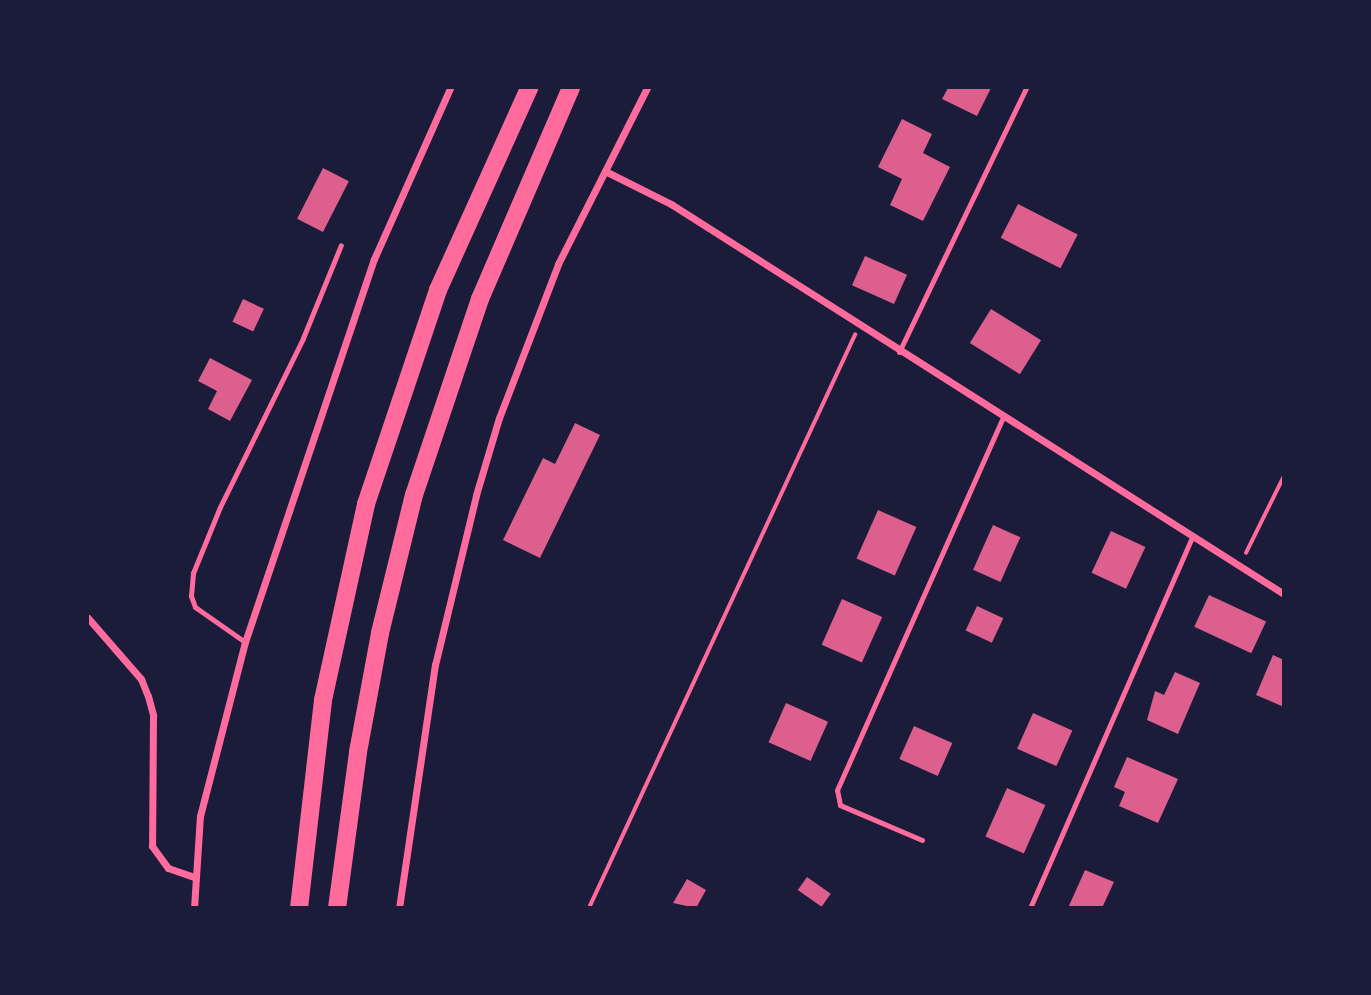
<!DOCTYPE html>
<style>
body{margin:0}
#map{position:relative;width:1371px;height:995px;overflow:hidden;background:#1b1b3a;font-family:"DM Sans",sans-serif}
div>[style]{position:absolute}
.building>*{inset:0;background:#dd5f8e;transform-origin:0 0}
.path>*{height:3.5px;margin:-1.75px;padding:0 1.75px;transform-origin:1.75px;border-radius:1.75px;background:#ff6b9d}
.service>*{height:5px;margin:-2.5px;padding:0 2.5px;transform-origin:2.5px;border-radius:2.5px;background:#ff6b9d}
.minor>*{height:7px;margin:-3.5px;padding:0 3.5px;transform-origin:3.5px;border-radius:3.5px;background:#ff6b9d}
.trunk>*{height:18px;margin:-9px;padding:0 9px;transform-origin:9px;border-radius:9px;background:#ff6b9d}
span{translate:-50% -50%;white-space:nowrap;text-align:center;line-height:1.15;-webkit-text-stroke:5px #1b1b3a;paint-order:stroke}
.frame{position:absolute;inset:0;border:89px solid #1b1b3a;pointer-events:none}
</style>
<div id="map">
<div class="building">
<i style="clip-path:polygon(948px 88px,991px 88px,977px 116px,942px 99px)"></i>
<i style="clip-path:polygon(902px 119px,932px 134px,923px 153px,950px 167px,923px 221px,890px 205px,902px 179px,878px 167px)"></i>
<i style="left:323px;top:168px;width:29px;height:57px;rotate:27deg"></i>
<i style="left:1018px;top:204px;width:67px;height:38px;rotate:27deg"></i>
<i style="left:865px;top:256px;width:46px;height:32px;rotate:24deg"></i>
<i style="left:243px;top:299px;width:23px;height:25px;rotate:25deg"></i>
<i style="left:991px;top:309px;width:59px;height:40px;rotate:32deg"></i>
<i style="clip-path:polygon(210px 358px,252px 380px,230px 421px,208px 409px,217px 391px,198px 381px)"></i>
<i style="clip-path:polygon(575px 423px,600px 435px,540px 558px,503px 540px,543px 458px,555px 464px)"></i>
<i style="left:878px;top:510px;width:42px;height:53px;rotate:24deg"></i>
<i style="left:993px;top:525px;width:30px;height:49px;rotate:24deg"></i>
<i style="left:1111px;top:531px;width:38px;height:46px;rotate:25deg"></i>
<i style="left:1209px;top:595px;width:63px;height:35px;rotate:25deg"></i>
<i style="left:842px;top:599px;width:44px;height:50px;rotate:24deg"></i>
<i style="left:977px;top:606px;width:29px;height:27px;rotate:25deg"></i>
<i style="clip-path:polygon(1273px 655px,1284px 660px,1284px 707px,1256px 695px)"></i>
<i style="clip-path:polygon(1175px 672px,1200px 683px,1178px 734px,1147px 720px,1155px 691px,1164px 695px)"></i>
<i style="left:786px;top:703px;width:46px;height:43px;rotate:24deg"></i>
<i style="left:1033px;top:713px;width:43px;height:39px;rotate:24deg"></i>
<i style="left:914px;top:726px;width:42px;height:36px;rotate:24deg"></i>
<i style="clip-path:polygon(1127px 757px,1178px 779px,1158px 823px,1119px 806px,1125px 792px,1114px 787px)"></i>
<i style="left:1007px;top:788px;width:42px;height:53px;rotate:24deg"></i>
<i style="clip-path:polygon(1085px 870px,1114px 882px,1102px 908px,1068px 908px)"></i>
<i style="left:807px;top:877px;width:29px;height:16px;rotate:35deg"></i>
<i style="clip-path:polygon(687px 879px,706px 890px,696px 908px,673px 903px)"></i>
</div>
<div class="path">
<i style="left:1246px;top:553px;width:86px;rotate:-63.7deg"></i>
<i style="left:589px;top:908px;width:632px;rotate:-65.1deg"></i>
</div>
<div class="service">
<i style="left:899px;top:352px;width:293px;rotate:-64.3deg"></i>
<i style="left:245px;top:642px;width:61px;rotate:-145deg"></i>
<i style="left:195px;top:607px;width:12px;rotate:-110deg"></i>
<i style="left:191px;top:596px;width:23px;rotate:-85deg"></i>
<i style="left:193px;top:573px;width:71px;rotate:-67.8deg"></i>
<i style="left:220px;top:507px;width:188px;rotate:-63.8deg"></i>
<i style="left:303px;top:338px;width:100px;rotate:-67.8deg"></i>
<i style="left:922px;top:840px;width:89px;rotate:-156.9deg"></i>
<i style="left:840px;top:805px;width:15px;rotate:-101deg"></i>
<i style="left:837px;top:790px;width:407px;rotate:-66deg"></i>
<i style="left:1030px;top:908px;width:403px;rotate:-66.4deg"></i>
</div>
<div class="minor">
<i style="left:605px;top:171px;width:74px;rotate:26.6deg"></i>
<i style="left:671px;top:204px;width:727px;rotate:32.47deg"></i>
<i style="left:88px;top:618px;width:81px;rotate:49deg"></i>
<i style="left:141px;top:679px;width:18px;rotate:68deg"></i>
<i style="left:148px;top:696px;width:20px;rotate:75deg"></i>
<i style="left:153px;top:715px;width:131px;rotate:90.4deg"></i>
<i style="left:152px;top:846px;width:27px;rotate:54deg"></i>
<i style="left:168px;top:868px;width:28px;rotate:19deg"></i>
<i style="left:194px;top:908px;width:92px;rotate:-86.3deg"></i>
<i style="left:200px;top:816px;width:180px;rotate:-75.5deg"></i>
<i style="left:245px;top:642px;width:404px;rotate:-71.4deg"></i>
<i style="left:374px;top:259px;width:187px;rotate:-66deg"></i>
<i style="left:399px;top:908px;width:246px;rotate:-81.6deg"></i>
<i style="left:435px;top:665px;width:175px;rotate:-76.4deg"></i>
<i style="left:476px;top:495px;width:80px;rotate:-73.4deg"></i>
<i style="left:499px;top:418px;width:165px;rotate:-69deg"></i>
<i style="left:558px;top:264px;width:197px;rotate:-63.2deg"></i>
</div>
<div class="trunk">
<i style="left:299px;top:908px;width:209px;rotate:-83.4deg"></i>
<i style="left:323px;top:700px;width:201px;rotate:-77.6deg"></i>
<i style="left:366px;top:504px;width:226px;rotate:-71.4deg"></i>
<i style="left:438px;top:290px;width:222px;rotate:-65.7deg"></i>
<i style="left:337px;top:908px;width:157px;rotate:-82.3deg"></i>
<i style="left:358px;top:752px;width:121px;rotate:-79.5deg"></i>
<i style="left:380px;top:633px;width:142px;rotate:-76.2deg"></i>
<i style="left:414px;top:495px;width:207px;rotate:-71.4deg"></i>
<i style="left:480px;top:299px;width:230px;rotate:-66.7deg"></i>
</div>
<div class="frame"></div>
</div>
